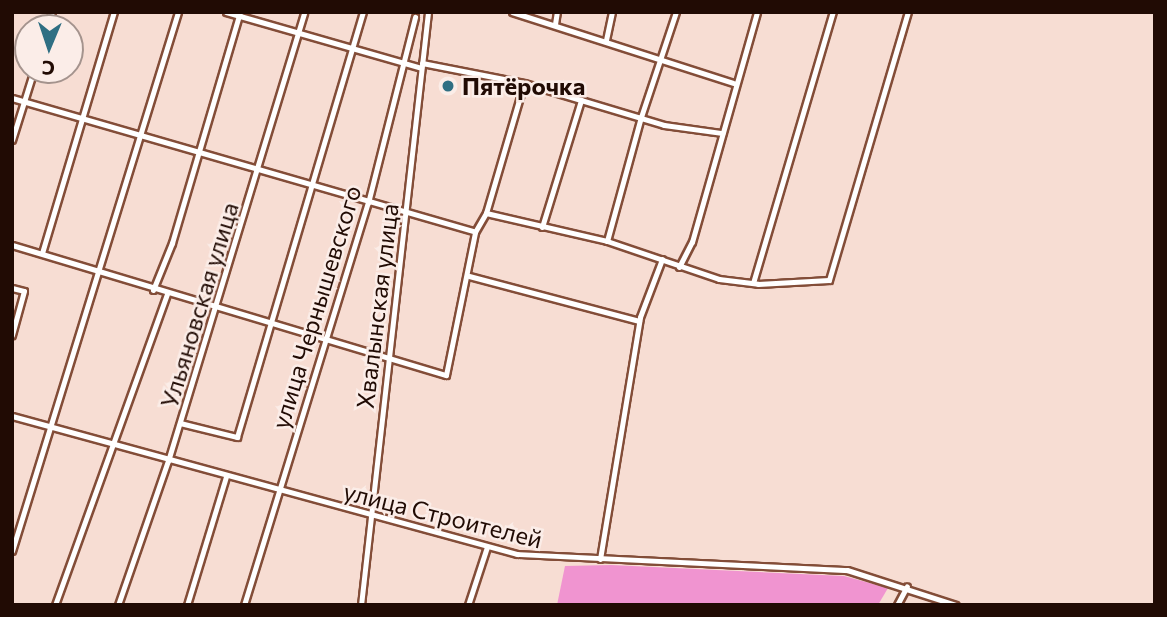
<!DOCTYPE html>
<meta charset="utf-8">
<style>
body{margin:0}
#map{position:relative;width:1167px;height:617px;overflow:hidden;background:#f7ddd3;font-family:Commissioner,sans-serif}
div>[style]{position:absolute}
.green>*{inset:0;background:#f094d0}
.roads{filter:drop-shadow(2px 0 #834d38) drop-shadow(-2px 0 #834d38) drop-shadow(0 2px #834d38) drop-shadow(0 -2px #834d38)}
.minor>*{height:5px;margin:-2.5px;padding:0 2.5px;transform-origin:2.5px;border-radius:2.5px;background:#fff}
.dots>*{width:19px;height:19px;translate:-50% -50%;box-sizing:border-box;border:4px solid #fbede8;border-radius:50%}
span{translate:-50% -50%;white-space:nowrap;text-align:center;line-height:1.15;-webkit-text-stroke:5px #fbede8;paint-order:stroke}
.poi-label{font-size:24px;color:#210b04;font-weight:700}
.left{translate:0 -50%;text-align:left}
.street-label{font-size:24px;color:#210b04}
.frame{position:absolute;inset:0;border:14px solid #210b04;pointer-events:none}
.north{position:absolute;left:14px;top:14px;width:70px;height:70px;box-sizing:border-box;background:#fbede8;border:2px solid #a4938d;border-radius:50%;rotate:182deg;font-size:19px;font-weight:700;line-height:28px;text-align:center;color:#210b04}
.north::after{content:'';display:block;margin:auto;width:24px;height:32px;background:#2f6f83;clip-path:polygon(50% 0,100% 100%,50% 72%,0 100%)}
</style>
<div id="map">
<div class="green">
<i style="clip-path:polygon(611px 565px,844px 576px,888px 588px,878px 605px,557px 605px,565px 566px)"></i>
</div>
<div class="roads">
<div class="minor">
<i style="left:226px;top:12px;width:203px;rotate:16deg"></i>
<i style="left:512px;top:12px;width:235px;rotate:17.8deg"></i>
<i style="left:555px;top:24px;width:12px;rotate:-81deg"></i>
<i style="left:47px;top:28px;width:17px;rotate:-73deg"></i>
<i style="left:606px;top:40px;width:29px;rotate:-78deg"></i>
<i style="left:422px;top:63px;width:104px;rotate:11.1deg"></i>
<i style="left:524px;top:83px;width:146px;rotate:16.7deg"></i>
<i style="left:664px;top:125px;width:59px;rotate:7.9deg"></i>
<i style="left:12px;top:98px;width:482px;rotate:16.1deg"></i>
<i style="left:12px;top:140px;width:73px;rotate:-72.6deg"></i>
<i style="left:486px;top:213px;width:124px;rotate:13deg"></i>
<i style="left:607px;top:241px;width:118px;rotate:18.7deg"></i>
<i style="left:719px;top:279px;width:39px;rotate:7deg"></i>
<i style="left:758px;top:284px;width:71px;rotate:-3.2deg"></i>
<i style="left:829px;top:280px;width:279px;rotate:-73.6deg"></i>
<i style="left:542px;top:227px;width:133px;rotate:-72.9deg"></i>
<i style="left:607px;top:241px;width:129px;rotate:-74.7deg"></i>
<i style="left:641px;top:117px;width:111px;rotate:-71.6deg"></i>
<i style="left:12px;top:245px;width:453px;rotate:16.7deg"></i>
<i style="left:446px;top:375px;width:146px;rotate:-78.5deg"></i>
<i style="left:475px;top:232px;width:22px;rotate:-60deg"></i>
<i style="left:486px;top:213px;width:135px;rotate:-73.7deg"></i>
<i style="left:42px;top:253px;width:252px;rotate:-73.4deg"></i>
<i style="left:679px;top:267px;width:28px;rotate:-63deg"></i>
<i style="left:692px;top:242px;width:239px;rotate:-74.2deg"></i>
<i style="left:469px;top:276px;width:176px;rotate:14.8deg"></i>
<i style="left:753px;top:283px;width:283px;rotate:-73.6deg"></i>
<i style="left:12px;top:288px;width:12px;rotate:14deg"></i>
<i style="left:24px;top:291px;width:46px;rotate:105.3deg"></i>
<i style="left:153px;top:290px;width:51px;rotate:-68deg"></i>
<i style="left:172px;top:243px;width:241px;rotate:-73.6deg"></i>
<i style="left:12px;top:416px;width:524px;rotate:15.28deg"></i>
<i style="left:517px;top:554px;width:330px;rotate:2.8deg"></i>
<i style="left:847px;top:570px;width:114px;rotate:17.8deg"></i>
<i style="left:180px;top:423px;width:59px;rotate:13.8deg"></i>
<i style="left:237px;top:437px;width:443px;rotate:-73.5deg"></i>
<i style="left:12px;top:551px;width:564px;rotate:-72.88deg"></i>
<i style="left:600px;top:559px;width:245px;rotate:-80.6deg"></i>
<i style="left:640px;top:317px;width:62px;rotate:-69.2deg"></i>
<i style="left:55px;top:605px;width:331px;rotate:-70.2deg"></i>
<i style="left:118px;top:605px;width:152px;rotate:-70.9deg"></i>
<i style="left:168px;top:461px;width:469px;rotate:-73.1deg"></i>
<i style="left:187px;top:605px;width:134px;rotate:-73.1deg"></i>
<i style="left:244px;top:605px;width:421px;rotate:-72.9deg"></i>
<i style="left:368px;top:203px;width:192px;rotate:-75.8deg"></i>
<i style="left:361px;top:605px;width:597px;rotate:-83.55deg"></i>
<i style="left:468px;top:605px;width:61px;rotate:-71.9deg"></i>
<i style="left:897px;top:605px;width:21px;rotate:-62deg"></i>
</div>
</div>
<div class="dots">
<i style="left:448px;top:86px;background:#2f6f83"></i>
</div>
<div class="poi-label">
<span class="left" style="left:462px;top:86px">Пятёрочка</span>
</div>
<div class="street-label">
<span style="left:199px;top:305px;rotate:-73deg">Ульяновская улица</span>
<span style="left:377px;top:306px;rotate:-83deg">Хвалынская улица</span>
<span style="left:316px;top:307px;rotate:-73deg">улица Чернышевского</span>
<span style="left:443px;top:515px;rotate:14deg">улица Строителей</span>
</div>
<div class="frame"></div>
<div class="north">С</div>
</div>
